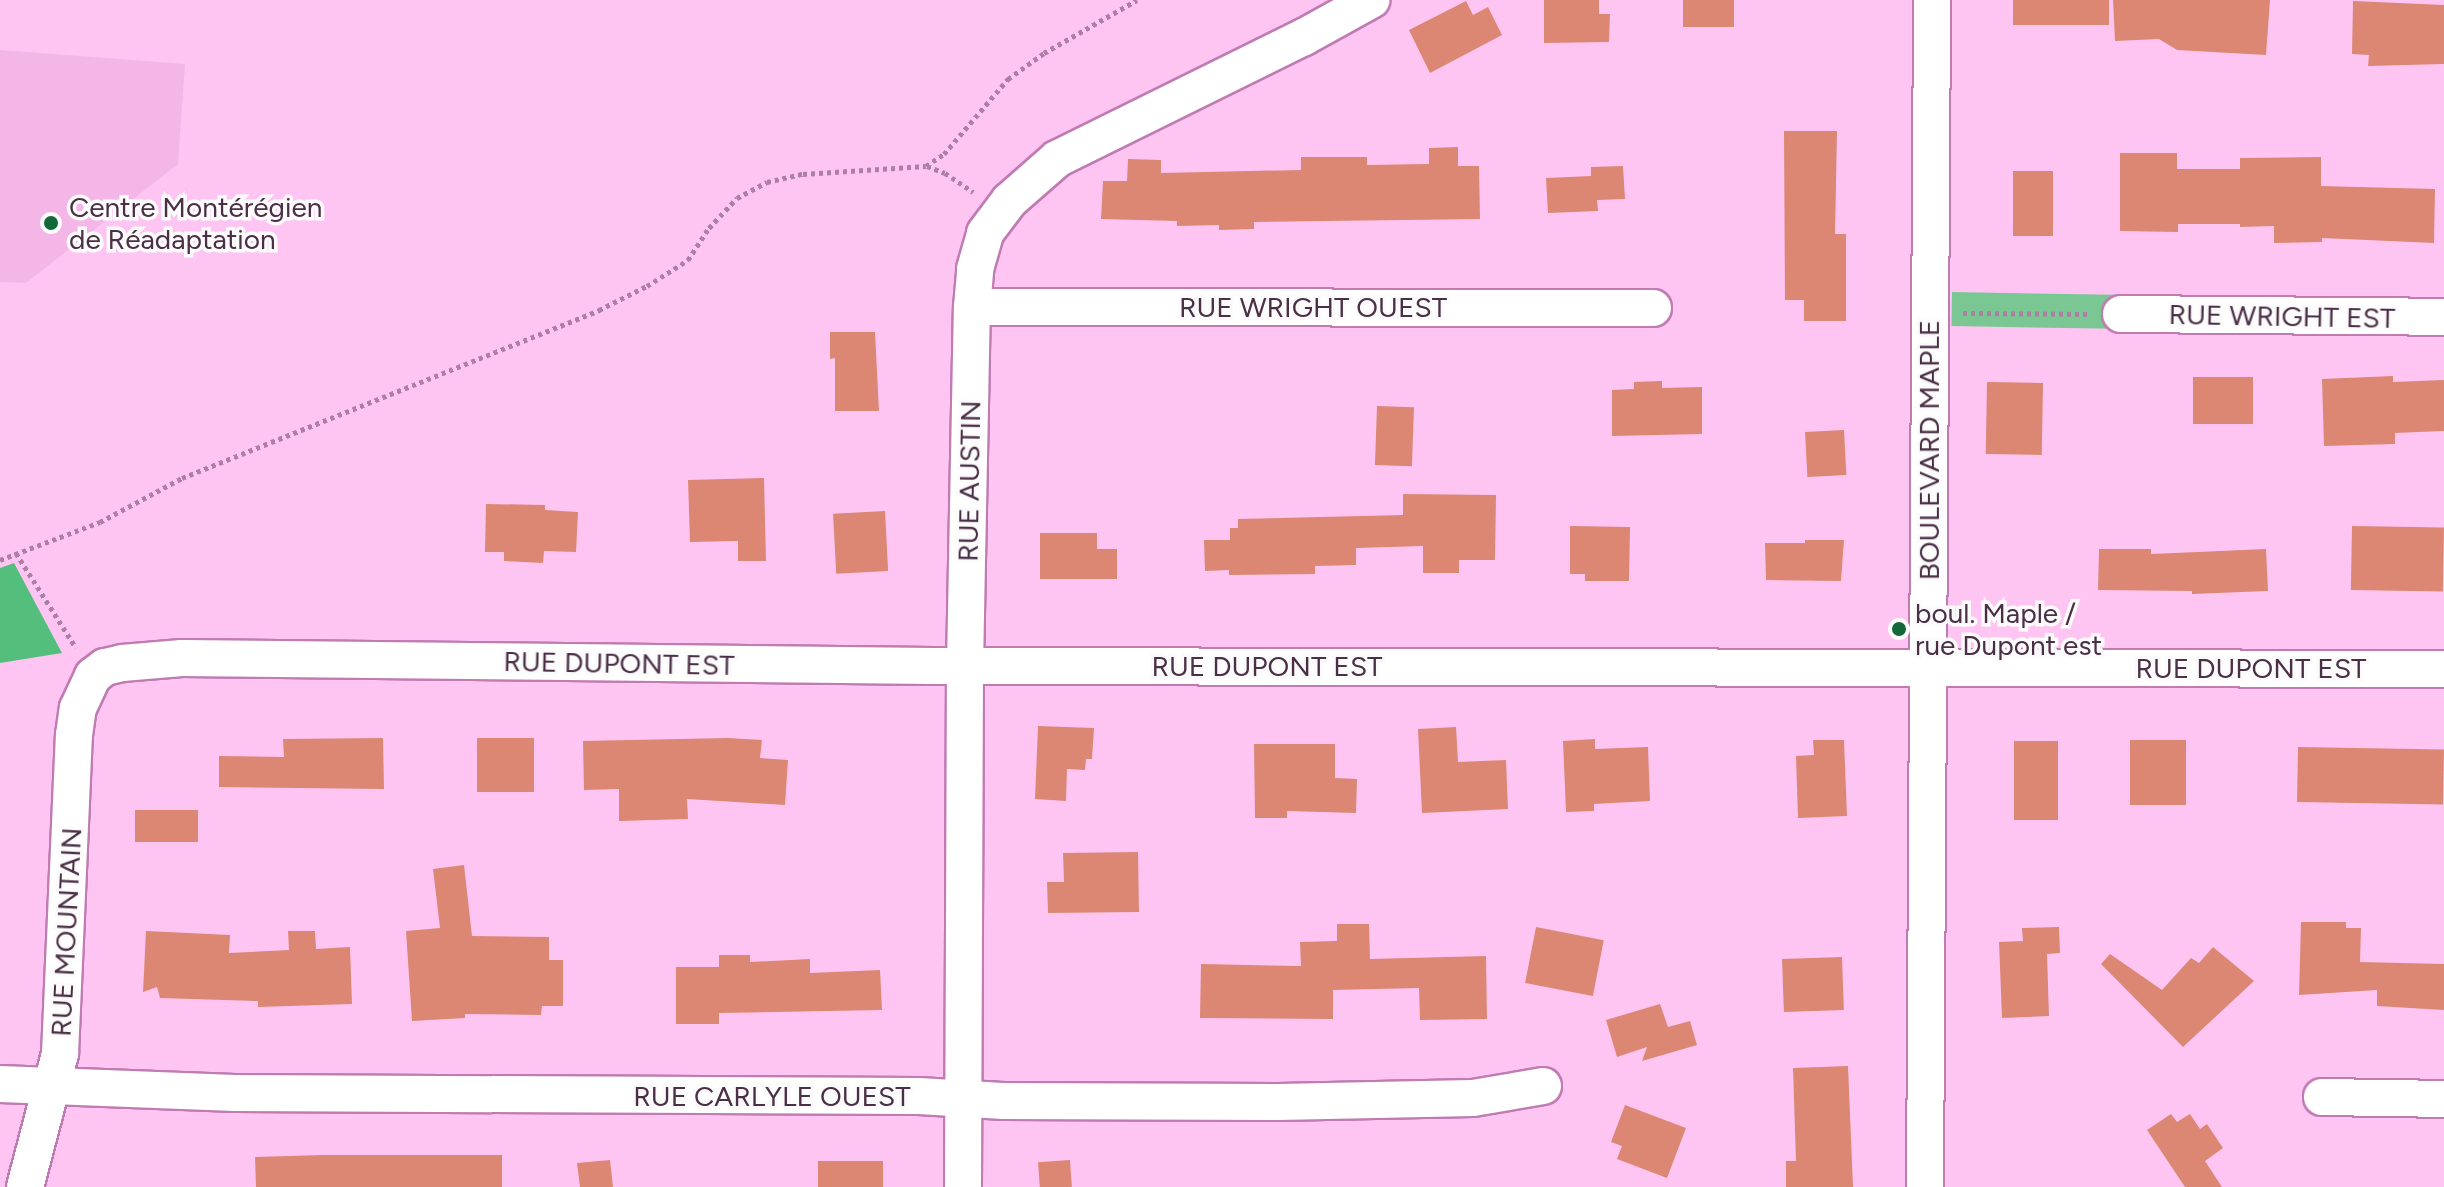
<!DOCTYPE html>
<meta charset="utf-8">
<style>
body{margin:0}
#map{position:relative;width:2444px;height:1187px;overflow:hidden;background:#fec5f3;font-family:Figtree,sans-serif}
div>[style]{position:absolute}
.built>*{inset:0;background:#f3b6e7}
.green>*{inset:0;background:#7ac793;transform-origin:0 0}
.forest>*{inset:0;background:#54bf7c}
.building>*{inset:0;background:#dc8774;transform-origin:0 0}
.path>*{height:5px;margin-top:-2.5px;transform-origin:0;background:repeating-linear-gradient(90deg,#ac80a3 0 4px,transparent 0 8px)}
.roads{filter:drop-shadow(2px 0 #bf7cb2) drop-shadow(-2px 0 #bf7cb2) drop-shadow(0 2px #bf7cb2) drop-shadow(0 -2px #bf7cb2)}
.minor>*{height:36px;margin:-18px;padding:0 18px;transform-origin:18px;border-radius:18px;background:#fff}
.dots>*{width:22px;height:22px;translate:-50% -50%;box-sizing:border-box;border:4px solid #fbfbfb;border-radius:50%}
span{translate:-50% -50%;white-space:nowrap;text-align:center;line-height:1.15;-webkit-text-stroke:7px #fbfbfb;paint-order:stroke}
.poi-label{font-size:28px;color:#4b2f46}
.left{translate:0 -50%;text-align:left}
.street-label{font-size:28px;color:#4b2f46}
</style>
<div id="map">
<div class="built">
<i style="clip-path:polygon(0 50px,185px 64px,178px 164px,26px 283px,0 282px)"></i>
</div>
<div class="green">
<i style="left:1952px;top:292px;width:163px;height:34px;rotate:1deg"></i>
</div>
<div class="forest">
<i style="clip-path:polygon(14px 563px,62px 653px,0 663px,0 568px)"></i>
</div>
<div class="building">
<i style="clip-path:polygon(1544px 0,1599px 0,1599px 14px,1610px 14px,1609px 42px,1544px 43px)"></i>
<i style="left:1683px;top:0;width:51px;height:27px"></i>
<i style="left:2013px;top:0;width:96px;height:25px"></i>
<i style="clip-path:polygon(2113px 0,2270px 0,2266px 55px,2177px 50px,2159px 39px,2115px 41px)"></i>
<i style="clip-path:polygon(1466px 1px,1473px 15px,1488px 7px,1502px 35px,1430px 73px,1409px 30px)"></i>
<i style="clip-path:polygon(2353px 1px,2444px 5px,2444px 64px,2368px 66px,2369px 55px,2352px 54px)"></i>
<i style="clip-path:polygon(1784px 131px,1837px 131px,1835px 234px,1846px 234px,1846px 321px,1804px 321px,1804px 300px,1785px 300px)"></i>
<i style="clip-path:polygon(1458px 147px,1458px 166px,1479px 166px,1480px 219px,1254px 222px,1254px 229px,1219px 230px,1219px 225px,1177px 226px,1177px 221px,1101px 219px,1103px 181px,1127px 181px,1128px 159px,1161px 160px,1161px 173px,1301px 170px,1301px 157px,1367px 157px,1367px 165px,1429px 164px,1429px 148px)"></i>
<i style="clip-path:polygon(2120px 153px,2177px 153px,2177px 169px,2240px 169px,2240px 158px,2321px 157px,2321px 186px,2435px 189px,2434px 243px,2322px 238px,2322px 242px,2274px 243px,2274px 226px,2240px 227px,2240px 224px,2178px 224px,2178px 232px,2120px 231px)"></i>
<i style="clip-path:polygon(1623px 166px,1625px 199px,1597px 200px,1598px 211px,1548px 213px,1546px 178px,1591px 176px,1591px 167px)"></i>
<i style="left:2013px;top:171px;width:40px;height:65px"></i>
<i style="clip-path:polygon(830px 332px,875px 332px,879px 411px,835px 411px,835px 358px,830px 359px)"></i>
<i style="clip-path:polygon(2393px 376px,2393px 382px,2444px 380px,2444px 431px,2395px 433px,2395px 444px,2324px 446px,2322px 379px)"></i>
<i style="left:2193px;top:377px;width:60px;height:47px"></i>
<i style="clip-path:polygon(1662px 381px,1662px 388px,1702px 387px,1702px 434px,1612px 436px,1612px 390px,1634px 389px,1634px 382px)"></i>
<i style="left:1987px;top:382px;width:56px;height:72px;rotate:1deg"></i>
<i style="left:1377px;top:406px;width:37px;height:59px;rotate:2deg"></i>
<i style="left:1844px;top:430px;width:45px;height:39px;rotate:87deg"></i>
<i style="clip-path:polygon(764px 478px,766px 561px,738px 561px,738px 541px,690px 542px,688px 480px)"></i>
<i style="clip-path:polygon(1403px 494px,1496px 495px,1495px 560px,1459px 560px,1459px 573px,1423px 573px,1423px 546px,1356px 548px,1356px 565px,1315px 566px,1315px 574px,1229px 575px,1229px 570px,1205px 571px,1204px 540px,1230px 540px,1230px 528px,1238px 528px,1238px 519px,1403px 515px)"></i>
<i style="clip-path:polygon(486px 504px,545px 505px,545px 510px,578px 512px,576px 552px,544px 551px,543px 563px,504px 561px,504px 552px,485px 552px)"></i>
<i style="left:885px;top:511px;width:60px;height:52px;rotate:87deg"></i>
<i style="clip-path:polygon(1570px 526px,1630px 527px,1629px 581px,1585px 581px,1585px 574px,1570px 574px)"></i>
<i style="left:2352px;top:526px;width:92px;height:64px;rotate:1deg"></i>
<i style="clip-path:polygon(1040px 533px,1097px 533px,1097px 549px,1117px 549px,1117px 579px,1040px 579px)"></i>
<i style="clip-path:polygon(1805px 540px,1844px 540px,1841px 581px,1766px 580px,1765px 543px,1805px 543px)"></i>
<i style="clip-path:polygon(2099px 549px,2151px 549px,2151px 554px,2266px 549px,2268px 591px,2192px 594px,2192px 591px,2098px 590px)"></i>
<i style="clip-path:polygon(1038px 726px,1094px 728px,1092px 759px,1086px 759px,1085px 770px,1067px 769px,1066px 801px,1035px 799px)"></i>
<i style="clip-path:polygon(1456px 727px,1458px 762px,1506px 760px,1508px 809px,1422px 813px,1418px 729px)"></i>
<i style="clip-path:polygon(383px 738px,384px 789px,219px 787px,219px 756px,284px 757px,283px 739px)"></i>
<i style="left:477px;top:738px;width:57px;height:54px"></i>
<i style="clip-path:polygon(728px 738px,762px 740px,760px 758px,788px 760px,785px 805px,687px 799px,688px 819px,619px 821px,619px 789px,584px 790px,583px 741px)"></i>
<i style="clip-path:polygon(1595px 739px,1595px 749px,1648px 747px,1650px 801px,1594px 804px,1594px 811px,1566px 812px,1563px 741px)"></i>
<i style="clip-path:polygon(1813px 740px,1844px 740px,1847px 816px,1798px 818px,1796px 756px,1814px 755px)"></i>
<i style="left:2130px;top:740px;width:56px;height:65px"></i>
<i style="left:2014px;top:741px;width:44px;height:79px"></i>
<i style="clip-path:polygon(1254px 744px,1335px 744px,1335px 778px,1357px 779px,1356px 813px,1287px 811px,1287px 818px,1255px 818px)"></i>
<i style="left:2298px;top:747px;width:146px;height:55px;rotate:1deg"></i>
<i style="left:135px;top:810px;width:63px;height:32px"></i>
<i style="clip-path:polygon(1138px 852px,1139px 912px,1048px 913px,1047px 882px,1064px 882px,1063px 853px)"></i>
<i style="clip-path:polygon(464px 865px,472px 936px,549px 937px,549px 960px,563px 960px,563px 1006px,542px 1006px,541px 1015px,465px 1014px,465px 1018px,412px 1021px,406px 931px,440px 928px,433px 869px)"></i>
<i style="clip-path:polygon(2301px 922px,2346px 922px,2346px 928px,2361px 928px,2360px 962px,2444px 964px,2444px 1010px,2377px 1006px,2377px 990px,2299px 995px)"></i>
<i style="clip-path:polygon(1337px 924px,1369px 924px,1370px 959px,1486px 956px,1487px 1019px,1420px 1020px,1419px 988px,1333px 990px,1333px 1019px,1200px 1018px,1201px 964px,1301px 966px,1300px 942px,1337px 941px)"></i>
<i style="left:1536px;top:927px;width:69px;height:57px;rotate:11deg"></i>
<i style="clip-path:polygon(2059px 927px,2060px 953px,2047px 954px,2049px 1016px,2002px 1018px,1999px 942px,2023px 941px,2022px 928px)"></i>
<i style="clip-path:polygon(146px 931px,230px 935px,229px 953px,289px 950px,288px 931px,315px 931px,316px 949px,350px 947px,352px 1004px,258px 1007px,258px 1001px,160px 998px,157px 987px,143px 992px)"></i>
<i style="clip-path:polygon(2213px 947px,2254px 981px,2183px 1047px,2101px 964px,2110px 954px,2162px 990px,2191px 958px,2199px 963px)"></i>
<i style="clip-path:polygon(719px 955px,750px 955px,750px 962px,810px 959px,810px 973px,880px 970px,882px 1010px,719px 1013px,719px 1024px,676px 1024px,676px 967px,719px 967px)"></i>
<i style="left:1842px;top:957px;width:53px;height:60px;rotate:88deg"></i>
<i style="clip-path:polygon(1660px 1004px,1668px 1027px,1690px 1021px,1697px 1045px,1642px 1061px,1647px 1047px,1617px 1057px,1606px 1020px)"></i>
<i style="clip-path:polygon(1848px 1066px,1853px 1187px,1786px 1187px,1786px 1161px,1796px 1161px,1793px 1068px)"></i>
<i style="clip-path:polygon(1625px 1105px,1686px 1128px,1667px 1178px,1617px 1159px,1622px 1146px,1611px 1142px)"></i>
<i style="clip-path:polygon(2171px 1114px,2177px 1122px,2190px 1114px,2200px 1129px,2207px 1124px,2223px 1148px,2205px 1161px,2222px 1187px,2185px 1187px,2147px 1130px)"></i>
<i style="clip-path:polygon(323px 1155px,502px 1155px,502px 1187px,256px 1187px,255px 1157px)"></i>
<i style="clip-path:polygon(610px 1160px,613px 1187px,580px 1187px,577px 1163px)"></i>
<i style="left:1070px;top:1160px;width:27px;height:32px;rotate:86deg"></i>
<i style="left:883px;top:1161px;width:26px;height:65px;rotate:90deg"></i>
</div>
<div class="path">
<i style="left:927px;top:166px;width:19px;rotate:21deg"></i>
<i style="left:945px;top:173px;width:34px;rotate:34deg"></i>
<i style="left:1963px;top:313px;width:126px;rotate:0.5deg"></i>
<i style="left:16px;top:553px;width:112px;rotate:57.7deg"></i>
<i style="left:0;top:560px;width:107px;rotate:-20.8deg"></i>
<i style="left:100px;top:522px;width:93px;rotate:-28.2deg"></i>
<i style="left:182px;top:478px;width:450px;rotate:-21.9deg"></i>
<i style="left:599px;top:310px;width:54px;rotate:-26.6deg"></i>
<i style="left:647px;top:286px;width:49px;rotate:-32.4deg"></i>
<i style="left:688px;top:260px;width:38px;rotate:-57deg"></i>
<i style="left:709px;top:228px;width:41px;rotate:-47deg"></i>
<i style="left:737px;top:198px;width:34px;rotate:-28deg"></i>
<i style="left:767px;top:182px;width:37px;rotate:-13deg"></i>
<i style="left:803px;top:174px;width:123px;rotate:-3.7deg"></i>
<i style="left:926px;top:166px;width:22px;rotate:-34deg"></i>
<i style="left:944px;top:154px;width:99px;rotate:-49.5deg"></i>
<i style="left:1008px;top:79px;width:44px;rotate:-35.8deg"></i>
<i style="left:1044px;top:53px;width:107px;rotate:-29.7deg"></i>
</div>
<div class="roads">
<div class="minor">
<i style="left:972px;top:307px;width:681px;rotate:0.08deg"></i>
<i style="left:2121px;top:314px;width:323px;rotate:0.5deg"></i>
<i style="left:0;top:1084px;width:235px;rotate:2.2deg"></i>
<i style="left:235px;top:1093px;width:684px;rotate:0.25deg"></i>
<i style="left:919px;top:1096px;width:85px;rotate:3.4deg"></i>
<i style="left:1004px;top:1101px;width:274px;rotate:0.2deg"></i>
<i style="left:1278px;top:1102px;width:195px;rotate:-1.2deg"></i>
<i style="left:1473px;top:1098px;width:71px;rotate:-9.7deg"></i>
<i style="left:2322px;top:1097px;width:122px;rotate:0.9deg"></i>
<i style="left:25px;top:1187px;width:138px;rotate:-75.3deg"></i>
<i style="left:60px;top:1054px;width:319px;rotate:-87.5deg"></i>
<i style="left:74px;top:735px;width:27px;rotate:-82deg"></i>
<i style="left:78px;top:708px;width:35px;rotate:-65deg"></i>
<i style="left:93px;top:676px;width:15px;rotate:-37deg"></i>
<i style="left:105px;top:667px;width:17px;rotate:-13deg"></i>
<i style="left:122px;top:663px;width:60px;rotate:-4.8deg"></i>
<i style="left:182px;top:658px;width:751px;rotate:0.61deg"></i>
<i style="left:933px;top:666px;width:1511px;rotate:0.11deg"></i>
<i style="left:963px;top:1187px;width:521px;rotate:-89.78deg"></i>
<i style="left:965px;top:666px;width:359px;rotate:-88.9deg"></i>
<i style="left:972px;top:307px;width:38px;rotate:-85deg"></i>
<i style="left:975px;top:269px;width:37px;rotate:-74deg"></i>
<i style="left:985px;top:233px;width:40px;rotate:-53deg"></i>
<i style="left:1009px;top:201px;width:64px;rotate:-41.2deg"></i>
<i style="left:1057px;top:159px;width:275px;rotate:-26.3deg"></i>
<i style="left:1304px;top:37px;width:77px;rotate:-28.9deg"></i>
<i style="left:1925px;top:1187px;width:1187px;rotate:-89.66deg"></i>
</div>
</div>
<div class="dots">
<i style="left:51px;top:223px;background:#126839"></i>
<i style="left:1899px;top:629px;background:#126839"></i>
</div>
<div class="poi-label">
<span class="left" style="left:69px;top:223px">Centre Montérégien<br>de Réadaptation</span>
<span class="left" style="left:1915px;top:629px">boul. Maple /<br>rue Dupont est</span>
</div>
<div class="street-label">
<span style="left:1313px;top:307px">RUE WRIGHT OUEST</span>
<span style="left:2282px;top:316px;rotate:1deg">RUE WRIGHT EST</span>
<span style="left:1929px;top:450px;rotate:-90deg">BOULEVARD MAPLE</span>
<span style="left:969px;top:481px;rotate:-89deg">RUE AUSTIN</span>
<span style="left:619px;top:663px;rotate:1deg">RUE DUPONT EST</span>
<span style="left:1267px;top:666px">RUE DUPONT EST</span>
<span style="left:2251px;top:668px">RUE DUPONT EST</span>
<span style="left:66px;top:932px;rotate:-87deg">RUE MOUNTAIN</span>
<span style="left:772px;top:1096px">RUE CARLYLE OUEST</span>
</div>
</div>
